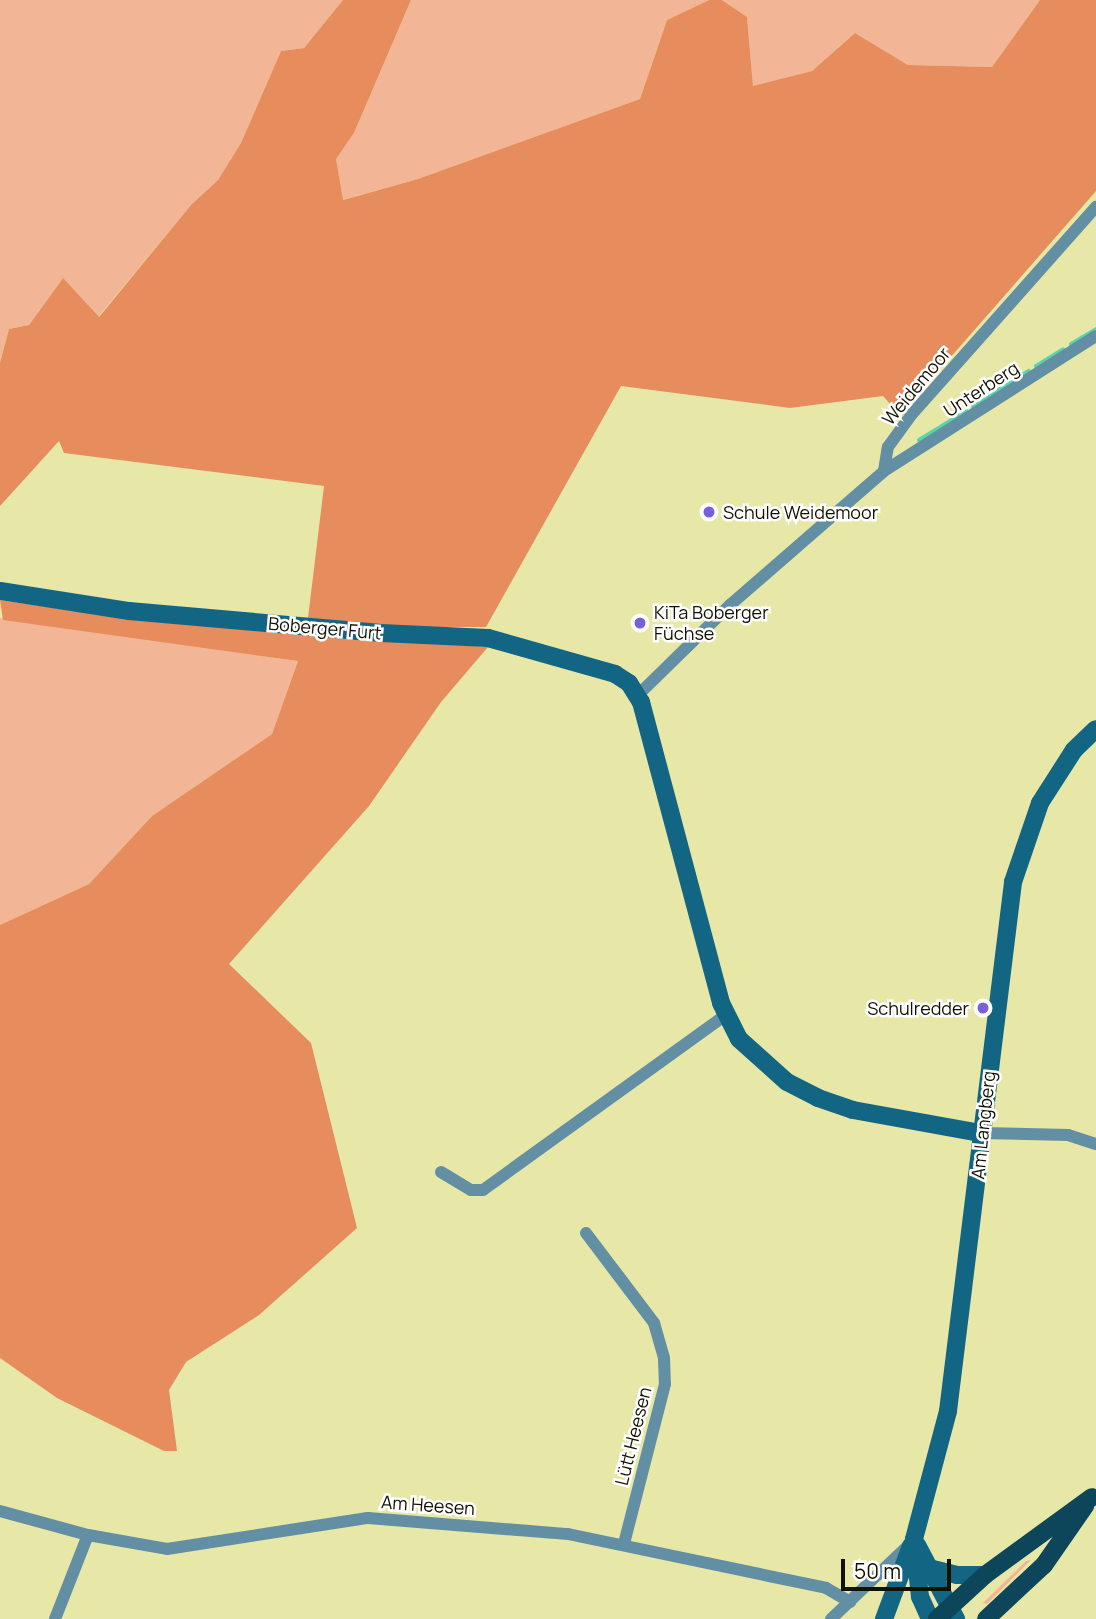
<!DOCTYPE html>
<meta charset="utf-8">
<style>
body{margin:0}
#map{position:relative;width:1096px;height:1619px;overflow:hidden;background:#e7e7a7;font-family:Manrope,sans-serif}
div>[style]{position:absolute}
.green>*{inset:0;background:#f2b697}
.forest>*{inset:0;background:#e78c5c}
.stream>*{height:4.5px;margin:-2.25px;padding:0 2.25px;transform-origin:2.25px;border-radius:2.25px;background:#58d5ab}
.street>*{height:12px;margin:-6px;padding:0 6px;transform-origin:6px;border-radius:6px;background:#628fa3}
.secondary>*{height:18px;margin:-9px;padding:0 9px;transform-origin:9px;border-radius:9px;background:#126583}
.primary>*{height:18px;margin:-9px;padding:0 9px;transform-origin:9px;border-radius:9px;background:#0d455a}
.dots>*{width:19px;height:19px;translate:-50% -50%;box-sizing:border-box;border:4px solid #fff;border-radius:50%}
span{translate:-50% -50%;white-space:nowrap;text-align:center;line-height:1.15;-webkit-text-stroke:5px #fff;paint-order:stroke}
.street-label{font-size:18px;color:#121100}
.poi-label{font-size:18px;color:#121100}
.left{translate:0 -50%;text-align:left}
.right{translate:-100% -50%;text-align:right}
.scale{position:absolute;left:841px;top:1559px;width:110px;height:32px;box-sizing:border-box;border:4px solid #121100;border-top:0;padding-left:9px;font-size:21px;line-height:24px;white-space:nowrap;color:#121100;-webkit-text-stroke:5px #fff;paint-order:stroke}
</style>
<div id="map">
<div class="green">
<i style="clip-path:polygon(0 0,343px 0,304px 48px,281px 51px,241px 143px,218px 180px,191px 205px,98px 317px,62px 279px,29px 325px,9px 329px,0 363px)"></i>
<i style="clip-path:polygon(411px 0,709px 0,667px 20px,640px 99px,418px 179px,342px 200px,336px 159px,354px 133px)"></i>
<i style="clip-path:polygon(722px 0,1040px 0,992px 67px,908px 65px,855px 33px,812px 71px,753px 87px,747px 17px)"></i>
<i style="clip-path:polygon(0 618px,298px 661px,272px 734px,152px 816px,89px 884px,0 925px)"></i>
<i style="clip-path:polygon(1031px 1560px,987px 1604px,983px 1603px,1026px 1561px)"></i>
</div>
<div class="forest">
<i style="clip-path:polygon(343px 0,411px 0,354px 133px,336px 159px,343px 200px,418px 179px,640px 99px,667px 20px,709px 0,722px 0,747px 17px,753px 86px,812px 71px,855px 33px,908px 65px,992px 67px,1040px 0,1096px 0,1096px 191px,900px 415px,883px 396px,790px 408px,621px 386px,486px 627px,385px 627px,308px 618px,324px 486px,64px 453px,59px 441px,0 506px,0 363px,9px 329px,29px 325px,63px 278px,99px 317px,191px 205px,218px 180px,241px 143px,281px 51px,304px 48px)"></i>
<i style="clip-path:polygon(0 600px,128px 619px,488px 647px,441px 702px,369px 806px,229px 964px,311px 1043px,357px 1228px,259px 1315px,186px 1362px,169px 1390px,177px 1451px,164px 1451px,57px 1398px,0 1358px,0 925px,89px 884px,152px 816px,272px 734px,298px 661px,3px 620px)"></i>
</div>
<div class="stream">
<i style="left:1071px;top:344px;width:29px;rotate:-31deg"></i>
<i style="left:1036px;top:366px;width:31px;rotate:-32deg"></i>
<i style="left:973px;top:406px;width:65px;rotate:-32.5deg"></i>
<i style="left:919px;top:440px;width:55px;rotate:-31.7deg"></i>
</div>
<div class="street">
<i style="left:884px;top:471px;width:251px;rotate:-32.5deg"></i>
<i style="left:638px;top:695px;width:129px;rotate:-44.4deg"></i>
<i style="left:730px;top:605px;width:204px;rotate:-41deg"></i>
<i style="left:884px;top:471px;width:24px;rotate:-81deg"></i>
<i style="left:888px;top:447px;width:41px;rotate:-54deg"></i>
<i style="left:912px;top:414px;width:277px;rotate:-48.4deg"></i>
<i style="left:981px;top:1133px;width:87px;rotate:1.3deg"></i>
<i style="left:1068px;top:1135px;width:29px;rotate:18deg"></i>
<i style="left:441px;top:1172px;width:35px;rotate:31deg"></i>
<i style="left:471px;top:1190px;width:12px"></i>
<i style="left:483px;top:1190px;width:299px;rotate:-35.8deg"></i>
<i style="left:586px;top:1233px;width:113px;rotate:52.9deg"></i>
<i style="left:654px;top:1323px;width:36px;rotate:74deg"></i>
<i style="left:664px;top:1358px;width:26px;rotate:88deg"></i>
<i style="left:665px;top:1384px;width:165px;rotate:104.4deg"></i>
<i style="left:0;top:1511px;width:91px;rotate:15.3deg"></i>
<i style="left:88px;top:1535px;width:80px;rotate:10deg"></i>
<i style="left:167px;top:1549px;width:203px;rotate:-8.8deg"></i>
<i style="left:368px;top:1518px;width:201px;rotate:4.6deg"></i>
<i style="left:568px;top:1534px;width:264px;rotate:11.8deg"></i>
<i style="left:826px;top:1588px;width:28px;rotate:30deg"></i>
<i style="left:55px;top:1619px;width:90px;rotate:-68.6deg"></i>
<i style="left:831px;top:1619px;width:105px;rotate:-43.5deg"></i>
</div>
<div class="secondary">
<i style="left:0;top:591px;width:131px;rotate:8.8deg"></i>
<i style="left:129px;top:611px;width:253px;rotate:5deg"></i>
<i style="left:381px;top:633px;width:107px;rotate:2.7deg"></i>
<i style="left:488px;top:638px;width:132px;rotate:15.8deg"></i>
<i style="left:615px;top:674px;width:17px;rotate:33deg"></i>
<i style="left:629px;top:683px;width:22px;rotate:58deg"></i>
<i style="left:641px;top:702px;width:311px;rotate:75.1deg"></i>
<i style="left:721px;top:1003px;width:40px;rotate:63.4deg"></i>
<i style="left:739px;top:1039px;width:64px;rotate:41.9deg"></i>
<i style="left:787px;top:1082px;width:35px;rotate:27deg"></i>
<i style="left:818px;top:1098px;width:37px;rotate:19deg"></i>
<i style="left:853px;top:1110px;width:130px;rotate:10.2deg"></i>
<i style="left:917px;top:1545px;width:84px;rotate:62.2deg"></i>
<i style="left:929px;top:1568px;width:29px;rotate:14deg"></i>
<i style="left:957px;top:1575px;width:28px"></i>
<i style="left:884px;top:1619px;width:78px;rotate:-69.7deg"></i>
<i style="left:930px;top:1619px;width:24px;rotate:-114deg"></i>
<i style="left:920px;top:1597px;width:58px;rotate:-95.9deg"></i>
<i style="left:914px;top:1539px;width:132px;rotate:-75.1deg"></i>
<i style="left:948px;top:1411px;width:533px;rotate:-82.99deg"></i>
<i style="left:1013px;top:882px;width:83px;rotate:-71.1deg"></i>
<i style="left:1040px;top:803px;width:63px;rotate:-57.3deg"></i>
<i style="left:1074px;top:750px;width:30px;rotate:-44deg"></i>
</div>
<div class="primary">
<i style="left:937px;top:1619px;width:65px;rotate:-42.5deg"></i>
<i style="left:985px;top:1575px;width:132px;rotate:-36.1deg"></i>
<i style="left:986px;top:1619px;width:79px;rotate:-43deg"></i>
<i style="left:1044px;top:1565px;width:72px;rotate:-55.2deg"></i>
</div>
<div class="dots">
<i style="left:709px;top:512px;background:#7760db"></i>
<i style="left:640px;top:623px;background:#7760db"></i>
<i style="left:983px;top:1008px;background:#7760db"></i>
</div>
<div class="street-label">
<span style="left:916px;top:386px;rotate:-50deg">Weidemoor</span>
<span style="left:981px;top:389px;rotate:-33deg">Unterberg</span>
<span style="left:325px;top:628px;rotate:5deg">Boberger Furt</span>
<span style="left:983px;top:1125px;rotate:-84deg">Am Langberg</span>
<span style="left:633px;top:1436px;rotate:-76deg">Lütt Heesen</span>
<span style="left:428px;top:1505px;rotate:4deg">Am Heesen</span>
</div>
<div class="poi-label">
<span class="left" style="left:723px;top:512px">Schule Weidemoor</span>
<span class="left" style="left:654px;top:623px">KiTa Boberger<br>Füchse</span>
<span class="right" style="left:969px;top:1008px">Schulredder</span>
</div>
<div class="scale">50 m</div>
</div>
